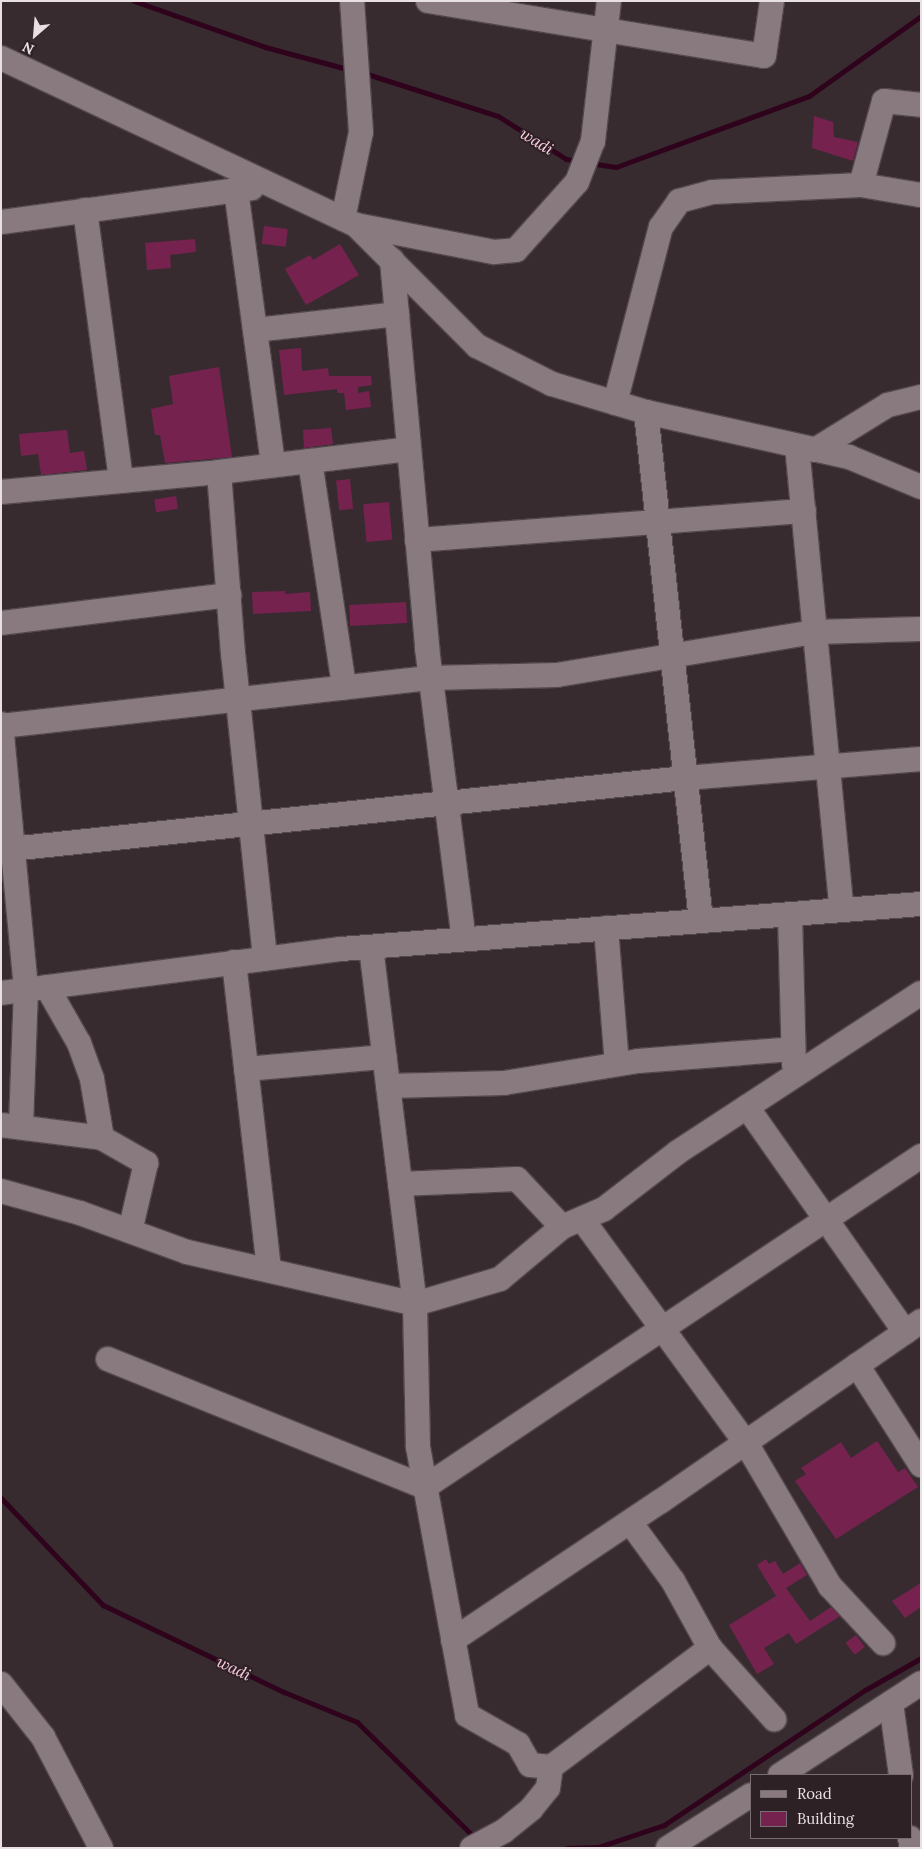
<!DOCTYPE html>
<style>
body{margin:0}
#map{position:relative;width:922px;height:1849px;overflow:hidden;background:#372b30;font-family:Lora,serif}
div>[style]{position:absolute}
.stream>*{height:5px;margin:-2.5px;padding:0 2.5px;transform-origin:2.5px;border-radius:2.5px;background:#2e031b}
.building>*{inset:0;background:#75224f;transform-origin:0 0}
.roads{filter:drop-shadow(1px 0 #53484d) drop-shadow(-1px 0 #53484d) drop-shadow(0 1px #53484d) drop-shadow(0 -1px #53484d)}
.minor>*{height:24px;margin:-12px;padding:0 12px;transform-origin:12px;border-radius:12px;background:#897a80}
span{translate:-50% -50%;white-space:nowrap;text-align:center;line-height:1.15;-webkit-text-stroke:4px #2d2126;paint-order:stroke}
.water-label{font-size:16px;color:#ffcde2;font-style:italic}
.frame{position:absolute;inset:0;border:2px solid #e8e0e3;pointer-events:none}
.legend{position:absolute;left:750px;top:1774px;width:162px;height:65px;box-sizing:border-box;background:#2d2126;border:1px solid #786d72;margin:0;padding:6px 9px;list-style:none;font-size:15px;color:#e8e0e3}
.legend li{display:flex;align-items:center;gap:10px;height:25px}
.legend b{width:25px;border:1px solid #786d72}
.north{position:absolute;left:10px;top:10px;width:50px;height:50px;-webkit-text-stroke:4px #2d2126;paint-order:stroke;rotate:207deg;font-size:14px;font-weight:700;line-height:20px;text-align:center;color:#e8e0e3}
.north::after{content:'';display:block;margin:auto;width:18px;height:22px;background:#e8e0e3;clip-path:polygon(50% 0,100% 100%,50% 72%,0 100%)}
</style>
<div id="map">
<div class="stream">
<i style="left:134px;top:1px;width:139px;rotate:19.3deg"></i>
<i style="left:265px;top:47px;width:89px;rotate:15deg"></i>
<i style="left:364px;top:73px;width:141px;rotate:17.8deg"></i>
<i style="left:498px;top:116px;width:80px;rotate:32.3deg"></i>
<i style="left:566px;top:159px;width:13px;rotate:9deg"></i>
<i style="left:590px;top:163px;width:26px;rotate:9deg"></i>
<i style="left:616px;top:167px;width:206px;rotate:-20.2deg"></i>
<i style="left:809px;top:96px;width:138px;rotate:-35.5deg"></i>
<i style="left:1px;top:1498px;width:148px;rotate:46.4deg"></i>
<i style="left:103px;top:1605px;width:201px;rotate:25.7deg"></i>
<i style="left:284px;top:1692px;width:79px;rotate:22.3deg"></i>
<i style="left:357px;top:1722px;width:158px;rotate:44.5deg"></i>
<i style="left:567px;top:1848px;width:31px;rotate:-2deg"></i>
<i style="left:598px;top:1847px;width:70px;rotate:-18.4deg"></i>
<i style="left:664px;top:1825px;width:242px;rotate:-33.9deg"></i>
<i style="left:865px;top:1690px;width:64px;rotate:-29.7deg"></i>
</div>
<div class="building">
<i style="clip-path:polygon(814px 116px,833px 122px,834px 137px,858px 142px,853px 161px,812px 148px)"></i>
<i style="left:264px;top:226px;width:24px;height:18px;rotate:7deg"></i>
<i style="clip-path:polygon(195px 239px,196px 252px,170px 255px,171px 268px,147px 270px,145px 243px)"></i>
<i style="clip-path:polygon(340px 244px,359px 275px,306px 305px,285px 269px,310px 255px,313px 260px)"></i>
<i style="clip-path:polygon(301px 348px,302px 371px,328px 368px,329px 376px,371px 376px,372px 385px,358px 387px,358px 393px,369px 391px,371px 407px,346px 410px,344px 393px,337px 393px,337px 389px,284px 395px,279px 350px)"></i>
<i style="clip-path:polygon(219px 367px,232px 457px,165px 463px,160px 435px,155px 435px,151px 409px,173px 404px,169px 376px)"></i>
<i style="clip-path:polygon(331px 428px,333px 444px,304px 448px,303px 430px)"></i>
<i style="clip-path:polygon(67px 430px,70px 453px,84px 451px,87px 470px,41px 475px,38px 454px,21px 456px,19px 434px)"></i>
<i style="left:350px;top:479px;width:30px;height:14px;rotate:84deg"></i>
<i style="left:176px;top:496px;width:13px;height:22px;rotate:81deg"></i>
<i style="left:389px;top:502px;width:38px;height:26px;rotate:85deg"></i>
<i style="clip-path:polygon(285px 591px,285px 594px,310px 592px,311px 611px,253px 614px,252px 592px)"></i>
<i style="left:406px;top:602px;width:21px;height:57px;rotate:87deg"></i>
<i style="clip-path:polygon(877px 1441px,898px 1472px,905px 1468px,918px 1487px,836px 1539px,795px 1481px,806px 1474px,801px 1468px,841px 1442px,851px 1458px)"></i>
<i style="clip-path:polygon(766px 1559px,769px 1564px,775px 1561px,783px 1574px,800px 1563px,807px 1575px,786px 1588px,810px 1621px,831px 1607px,840px 1616px,796px 1644px,789px 1633px,764px 1648px,774px 1664px,757px 1674px,729px 1625px,776px 1596px,757px 1565px)"></i>
<i style="clip-path:polygon(921px 1583px,921px 1607px,905px 1618px,892px 1601px)"></i>
<i style="left:856px;top:1635px;width:15px;height:13px;rotate:53deg"></i>
</div>
<div class="roads">
<div class="minor">
<i style="left:428px;top:1px;width:340px;rotate:9.3deg"></i>
<i style="left:764px;top:56px;width:56px;rotate:-81.7deg"></i>
<i style="left:1px;top:58px;width:392px;rotate:25.2deg"></i>
<i style="left:356px;top:225px;width:171px;rotate:45deg"></i>
<i style="left:477px;top:346px;width:84px;rotate:26.9deg"></i>
<i style="left:552px;top:384px;width:98px;rotate:16.6deg"></i>
<i style="left:646px;top:412px;width:208px;rotate:12.5deg"></i>
<i style="left:849px;top:457px;width:78px;rotate:22.6deg"></i>
<i style="left:861px;top:185px;width:87px;rotate:-74.7deg"></i>
<i style="left:884px;top:101px;width:37px;rotate:6deg"></i>
<i style="left:236px;top:190px;width:277px;rotate:82.3deg"></i>
<i style="left:85px;top:210px;width:273px;rotate:82.4deg"></i>
<i style="left:343px;top:219px;width:89px;rotate:-78.3deg"></i>
<i style="left:361px;top:132px;width:131px;rotate:-93.9deg"></i>
<i style="left:1px;top:222px;width:253px;rotate:-7.7deg"></i>
<i style="left:356px;top:225px;width:141px;rotate:11.1deg"></i>
<i style="left:494px;top:252px;width:22px;rotate:-5deg"></i>
<i style="left:516px;top:250px;width:91px;rotate:-48.1deg"></i>
<i style="left:577px;top:182px;width:44px;rotate:-68.7deg"></i>
<i style="left:593px;top:141px;width:141px;rotate:-83.5deg"></i>
<i style="left:392px;top:260px;width:390px;rotate:84.8deg"></i>
<i style="left:427px;top:648px;width:293px;rotate:82.8deg"></i>
<i style="left:255px;top:330px;width:143px;rotate:-6.4deg"></i>
<i style="left:615px;top:403px;width:182px;rotate:-75.4deg"></i>
<i style="left:661px;top:227px;width:32px;rotate:-55deg"></i>
<i style="left:679px;top:201px;width:35px;rotate:-15deg"></i>
<i style="left:713px;top:192px;width:148px;rotate:-2.7deg"></i>
<i style="left:861px;top:185px;width:61px;rotate:9.5deg"></i>
<i style="left:646px;top:412px;width:512px;rotate:83.83deg"></i>
<i style="left:797px;top:446px;width:466px;rotate:84.5deg"></i>
<i style="left:815px;top:450px;width:86px;rotate:-31.7deg"></i>
<i style="left:888px;top:405px;width:34px;rotate:-14deg"></i>
<i style="left:310px;top:461px;width:229px;rotate:81.4deg"></i>
<i style="left:219px;top:472px;width:182px;rotate:85.6deg"></i>
<i style="left:233px;top:653px;width:307px;rotate:84deg"></i>
<i style="left:1px;top:492px;width:219px;rotate:-5.2deg"></i>
<i style="left:219px;top:472px;width:191px;rotate:-6.9deg"></i>
<i style="left:417px;top:540px;width:388px;rotate:-4.3deg"></i>
<i style="left:1px;top:623px;width:230px;rotate:-7deg"></i>
<i style="left:1px;top:724px;width:266px;rotate:84.6deg"></i>
<i style="left:26px;top:989px;width:136px;rotate:92.1deg"></i>
<i style="left:1px;top:726px;width:433px;rotate:-6.4deg"></i>
<i style="left:431px;top:678px;width:126px;rotate:-1.4deg"></i>
<i style="left:557px;top:675px;width:262px;rotate:-9.5deg"></i>
<i style="left:815px;top:632px;width:106px;rotate:-1.6deg"></i>
<i style="left:1px;top:850px;width:688px;rotate:-6.01deg"></i>
<i style="left:685px;top:778px;width:237px;rotate:-4.6deg"></i>
<i style="left:790px;top:914px;width:150px;rotate:88.5deg"></i>
<i style="left:606px;top:928px;width:136px;rotate:85.4deg"></i>
<i style="left:371px;top:947px;width:360px;rotate:83deg"></i>
<i style="left:415px;top:1304px;width:143px;rotate:88.8deg"></i>
<i style="left:418px;top:1447px;width:272px;rotate:79.6deg"></i>
<i style="left:467px;top:1715px;width:59px;rotate:29.6deg"></i>
<i style="left:518px;top:1744px;width:24px;rotate:60deg"></i>
<i style="left:530px;top:1765px;width:21px;rotate:5deg"></i>
<i style="left:551px;top:1767px;width:199px;rotate:-36.8deg"></i>
<i style="left:234px;top:962px;width:310px;rotate:83.5deg"></i>
<i style="left:47px;top:987px;width:64px;rotate:60.3deg"></i>
<i style="left:79px;top:1043px;width:38px;rotate:70deg"></i>
<i style="left:92px;top:1079px;width:60px;rotate:80.4deg"></i>
<i style="left:1px;top:993px;width:343px;rotate:-7.4deg"></i>
<i style="left:341px;top:949px;width:582px;rotate:-4.44deg"></i>
<i style="left:246px;top:1069px;width:139px;rotate:-5deg"></i>
<i style="left:388px;top:1086px;width:116px;rotate:-1.5deg"></i>
<i style="left:504px;top:1083px;width:136px;rotate:-9.3deg"></i>
<i style="left:638px;top:1061px;width:155px;rotate:-4.4deg"></i>
<i style="left:747px;top:1107px;width:275px;rotate:54.9deg"></i>
<i style="left:1px;top:1125px;width:102px;rotate:7.3deg"></i>
<i style="left:102px;top:1138px;width:51px;rotate:29.6deg"></i>
<i style="left:146px;top:1163px;width:70px;rotate:103.2deg"></i>
<i style="left:400px;top:1184px;width:117px;rotate:-2.4deg"></i>
<i style="left:517px;top:1179px;width:66px;rotate:46.8deg"></i>
<i style="left:1px;top:1191px;width:82px;rotate:15.6deg"></i>
<i style="left:80px;top:1213px;width:114px;rotate:20deg"></i>
<i style="left:187px;top:1252px;width:234px;rotate:12.8deg"></i>
<i style="left:415px;top:1304px;width:89px;rotate:-16.4deg"></i>
<i style="left:500px;top:1279px;width:81px;rotate:-40deg"></i>
<i style="left:562px;top:1227px;width:46px;rotate:-23.2deg"></i>
<i style="left:604px;top:1209px;width:93px;rotate:-37.6deg"></i>
<i style="left:678px;top:1152px;width:290px;rotate:-33.2deg"></i>
<i style="left:582px;top:1219px;width:278px;rotate:53.8deg"></i>
<i style="left:746px;top:1443px;width:166px;rotate:59.6deg"></i>
<i style="left:830px;top:1586px;width:78px;rotate:47.1deg"></i>
<i style="left:108px;top:1359px;width:342px;rotate:22deg"></i>
<i style="left:425px;top:1487px;width:596px;rotate:-33.72deg"></i>
<i style="left:857px;top:1365px;width:119px;rotate:57.4deg"></i>
<i style="left:630px;top:1522px;width:73px;rotate:53.9deg"></i>
<i style="left:673px;top:1581px;width:77px;rotate:61.1deg"></i>
<i style="left:710px;top:1648px;width:96px;rotate:48deg"></i>
<i style="left:453px;top:1640px;width:250px;rotate:-33.8deg"></i>
<i style="left:661px;top:1501px;width:316px;rotate:-34.7deg"></i>
<i style="left:1px;top:1684px;width:68px;rotate:51.6deg"></i>
<i style="left:43px;top:1737px;width:125px;rotate:62.4deg"></i>
<i style="left:891px;top:1703px;width:73px;rotate:82.1deg"></i>
<i style="left:780px;top:1775px;width:168px;rotate:-33.1deg"></i>
<i style="left:910px;top:1838px;width:10px;rotate:79deg"></i>
<i style="left:472px;top:1848px;width:36px;rotate:-28deg"></i>
<i style="left:504px;top:1831px;width:35px;rotate:-39deg"></i>
<i style="left:531px;top:1809px;width:27px;rotate:-51deg"></i>
<i style="left:548px;top:1788px;width:21px;rotate:-82deg"></i>
<i style="left:668px;top:1848px;width:98px;rotate:-32.6deg"></i>
</div>
</div>
<div class="water-label">
<span style="left:537px;top:141px;rotate:32deg">wadi</span>
<span style="left:234px;top:1668px;rotate:26deg">wadi</span>
</div>
<div class="frame"></div>
<ul class="legend">
<li><b style="height:6px;background:#897a80"></b>Road</li>
<li><b style="height:14px;background:#75224f"></b>Building</li>
</ul>
<div class="north">N</div>
</div>
